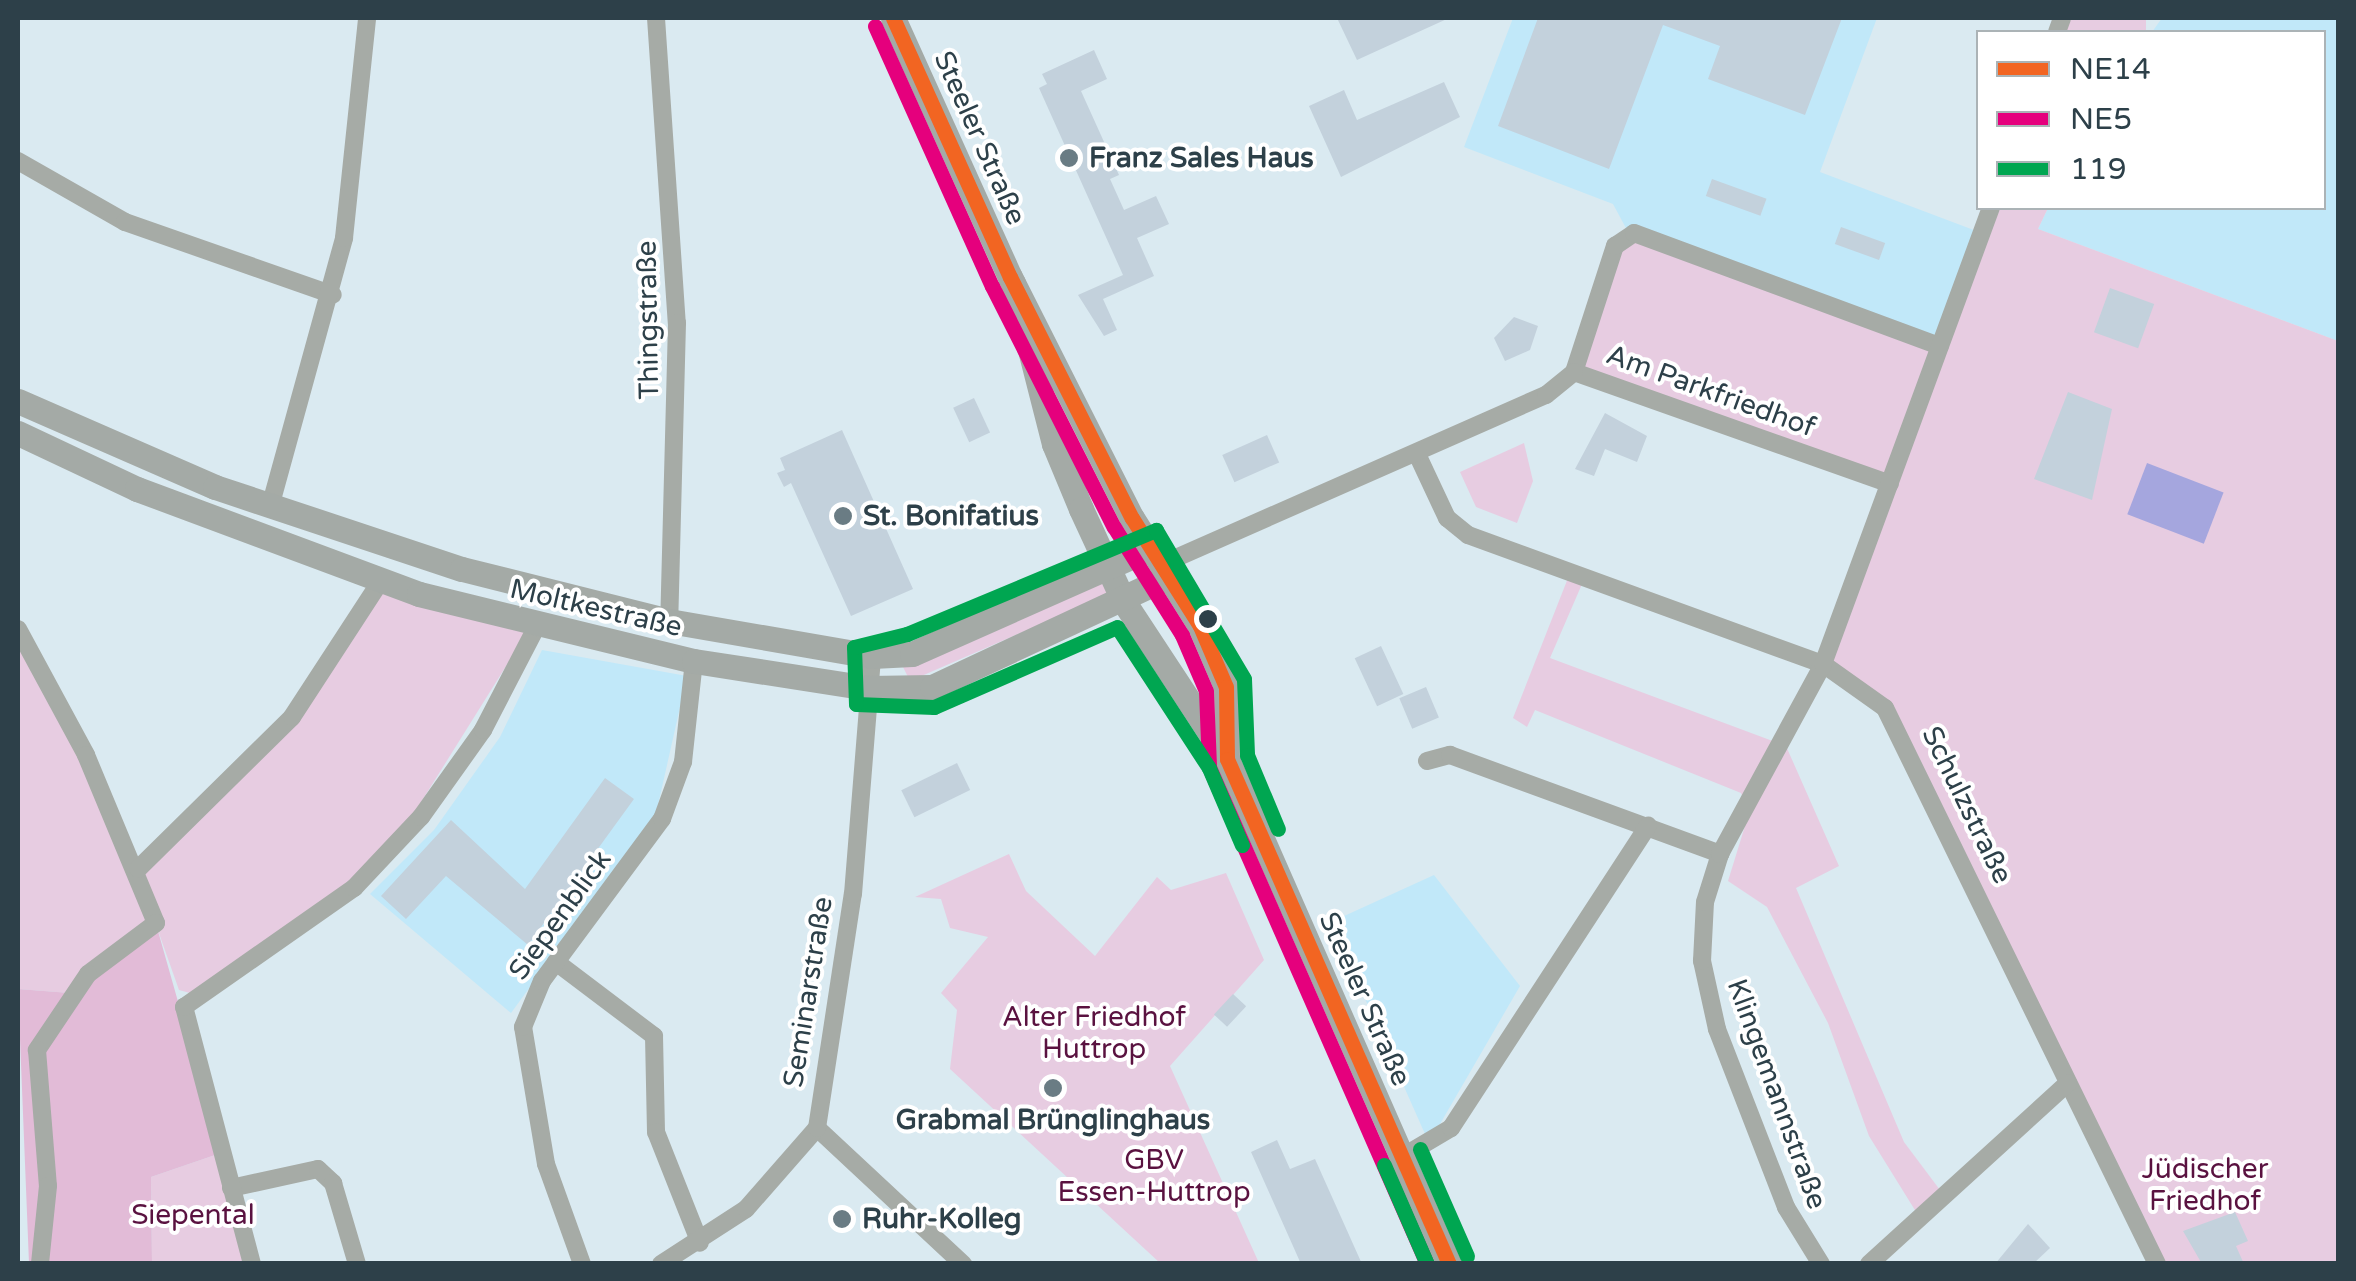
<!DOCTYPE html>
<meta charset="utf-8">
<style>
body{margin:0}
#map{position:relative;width:2356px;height:1281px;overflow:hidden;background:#daeaf1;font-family:"Varela Round",sans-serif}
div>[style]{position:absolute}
.built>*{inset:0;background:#c1e8f9}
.green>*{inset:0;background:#e7cce1;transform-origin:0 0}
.forest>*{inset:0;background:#e2bbd7}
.water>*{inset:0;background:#a5a6de;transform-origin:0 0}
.building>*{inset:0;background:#c3d1dc;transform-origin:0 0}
.street>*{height:18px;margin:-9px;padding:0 9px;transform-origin:9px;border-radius:9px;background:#a6aba6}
.secondary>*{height:25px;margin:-12.5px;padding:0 12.5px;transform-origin:12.5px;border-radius:12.5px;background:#a4aaa6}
.bus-1>*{height:15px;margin:-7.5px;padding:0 7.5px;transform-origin:7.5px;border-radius:7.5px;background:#f26522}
.bus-2>*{height:15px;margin:-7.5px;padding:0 7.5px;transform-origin:7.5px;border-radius:7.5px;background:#e5007d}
.bus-3>*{height:15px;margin:-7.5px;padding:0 7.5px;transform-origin:7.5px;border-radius:7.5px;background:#00a651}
.dots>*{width:28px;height:28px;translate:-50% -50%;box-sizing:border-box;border:5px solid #fff;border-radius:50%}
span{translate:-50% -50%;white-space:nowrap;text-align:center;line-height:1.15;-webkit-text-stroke:8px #fff;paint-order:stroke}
.street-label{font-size:28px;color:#2d4049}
.poi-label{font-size:28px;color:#2d4049;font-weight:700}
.left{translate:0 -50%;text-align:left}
.park-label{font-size:28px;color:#5a1240}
.frame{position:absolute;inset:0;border:20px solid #2d4049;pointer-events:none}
.legend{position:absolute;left:1976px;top:30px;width:350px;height:180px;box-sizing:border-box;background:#fff;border:2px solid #abb3b6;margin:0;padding:12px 18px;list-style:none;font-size:30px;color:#2d4049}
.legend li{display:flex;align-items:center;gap:20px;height:50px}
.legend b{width:50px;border:2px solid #abb3b6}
</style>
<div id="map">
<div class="built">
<i style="clip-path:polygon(1513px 18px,1877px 18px,1820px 172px,1979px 232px,1938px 344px,1627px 230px,1613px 204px,1464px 147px)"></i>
<i style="clip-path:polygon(2162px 18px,2338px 18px,2338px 341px,2038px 229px,2048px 208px,2324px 208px,2324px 32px,2152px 32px)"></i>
<i style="clip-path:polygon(542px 650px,687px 676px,656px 814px,511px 1013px,370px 894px,434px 830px,500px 737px)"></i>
<i style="clip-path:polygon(1434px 875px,1520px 986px,1429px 1143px,1331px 922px)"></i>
</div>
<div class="green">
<i style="left:2066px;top:18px;width:80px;height:15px"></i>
<i style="clip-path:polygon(1994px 208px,2048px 208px,2038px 229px,2338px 341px,2338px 1263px,2157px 1263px,1911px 742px,1825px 663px)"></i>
<i style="left:1624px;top:238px;width:332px;height:142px;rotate:19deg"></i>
<i style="clip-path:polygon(1524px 443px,1533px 481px,1517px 523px,1476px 507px,1460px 472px)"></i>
<i style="clip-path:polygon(1100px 577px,1108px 595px,910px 681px,903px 667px)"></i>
<i style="clip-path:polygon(1568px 578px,1582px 584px,1550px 658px,1786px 746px,1839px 866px,1796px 888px,1904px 1142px,1943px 1194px,1918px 1215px,1869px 1136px,1828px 1023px,1767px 907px,1728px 881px,1749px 813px,1741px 793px,1535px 710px,1527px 727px,1513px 718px)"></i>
<i style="clip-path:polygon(380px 582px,531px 626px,413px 815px,348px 882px,190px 993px,179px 990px,155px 922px,70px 993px,18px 989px,18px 632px,139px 869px,244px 774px)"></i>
<i style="clip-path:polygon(1009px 854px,1026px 891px,1095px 956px,1157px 877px,1171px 890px,1226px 873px,1264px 960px,1170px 1066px,1259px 1263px,1160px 1263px,950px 1069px,957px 1010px,941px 993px,988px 937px,950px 928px,941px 899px,915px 897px)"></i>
<i style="clip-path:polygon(221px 1153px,251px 1263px,152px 1263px,151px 1177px)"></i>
</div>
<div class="forest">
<i style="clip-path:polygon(156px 924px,221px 1153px,151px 1177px,152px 1263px,29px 1263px,18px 989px,70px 993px)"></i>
</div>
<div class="water">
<i style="left:2147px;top:463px;width:82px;height:55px;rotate:21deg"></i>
</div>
<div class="building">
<i style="clip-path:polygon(1337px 18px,1449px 18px,1357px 60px)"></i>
<i style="clip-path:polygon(1538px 18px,1842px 18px,1805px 115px,1708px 79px,1720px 46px,1663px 25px,1609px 169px,1498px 126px)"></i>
<i style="clip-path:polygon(1094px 50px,1107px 79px,1081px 91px,1119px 175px,1110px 179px,1124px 210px,1156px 196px,1169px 224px,1137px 238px,1154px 276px,1103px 299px,1117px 330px,1104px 336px,1078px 295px,1123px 275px,1039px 88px,1047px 84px,1042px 74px)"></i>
<i style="clip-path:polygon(1444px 82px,1460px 117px,1341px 177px,1309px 106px,1344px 90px,1357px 120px)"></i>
<i style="left:1712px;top:179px;width:58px;height:18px;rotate:20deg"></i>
<i style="left:1841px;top:227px;width:47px;height:18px;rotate:20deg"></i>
<i style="left:2110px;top:288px;width:47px;height:47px;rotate:20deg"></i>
<i style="clip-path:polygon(1514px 317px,1538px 326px,1530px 350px,1505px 361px,1494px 338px)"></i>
<i style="clip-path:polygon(2068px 392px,2112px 409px,2092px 500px,2034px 479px)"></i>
<i style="left:974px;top:398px;width:38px;height:23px;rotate:65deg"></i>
<i style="clip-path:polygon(1605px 413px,1647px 436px,1637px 462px,1605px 449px,1594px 476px,1575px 469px)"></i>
<i style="clip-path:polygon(842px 430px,913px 589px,851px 616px,791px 483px,784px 487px,777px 473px,785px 470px,780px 458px)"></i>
<i style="left:1267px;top:435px;width:30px;height:49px;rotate:66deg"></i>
<i style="left:1381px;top:646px;width:53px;height:29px;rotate:65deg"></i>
<i style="left:1426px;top:687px;width:33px;height:29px;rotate:67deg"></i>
<i style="left:957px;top:763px;width:30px;height:62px;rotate:64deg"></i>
<i style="clip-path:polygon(605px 778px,634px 799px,528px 945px,446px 876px,406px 919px,381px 896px,451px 820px,525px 889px)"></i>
<i style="left:1233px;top:994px;width:18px;height:28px;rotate:43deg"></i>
<i style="clip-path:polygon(1277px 1140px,1290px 1169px,1315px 1159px,1362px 1264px,1301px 1264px,1251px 1152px)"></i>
<i style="clip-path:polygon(2235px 1212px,2248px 1241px,2236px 1246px,2244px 1264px,2202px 1264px,2183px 1231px)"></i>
<i style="clip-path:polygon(2028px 1224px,2050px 1248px,2033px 1264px,1995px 1264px)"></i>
</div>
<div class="street">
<i style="left:656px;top:18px;width:306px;rotate:86.1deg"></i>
<i style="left:677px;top:323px;width:298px;rotate:91.5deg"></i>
<i style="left:2057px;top:32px;width:15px;rotate:-70deg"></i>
<i style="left:18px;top:161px;width:123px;rotate:29.7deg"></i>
<i style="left:125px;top:222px;width:220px;rotate:19.3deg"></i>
<i style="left:1574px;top:372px;width:133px;rotate:-72deg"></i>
<i style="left:1615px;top:246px;width:23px;rotate:-34deg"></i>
<i style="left:1634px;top:233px;width:326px;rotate:20.3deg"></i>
<i style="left:1574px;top:372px;width:335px;rotate:19.5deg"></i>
<i style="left:1417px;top:454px;width:71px;rotate:64.9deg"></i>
<i style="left:1447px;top:518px;width:27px;rotate:39deg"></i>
<i style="left:1468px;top:535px;width:378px;rotate:20deg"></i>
<i style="left:1823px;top:664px;width:76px;rotate:35.4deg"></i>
<i style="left:1885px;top:708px;width:619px;rotate:63.93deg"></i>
<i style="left:270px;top:507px;width:279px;rotate:-74.6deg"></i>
<i style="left:344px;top:238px;width:221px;rotate:-84deg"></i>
<i style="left:1160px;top:565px;width:422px;rotate:-23.8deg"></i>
<i style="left:1546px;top:395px;width:36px;rotate:-39deg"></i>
<i style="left:18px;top:629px;width:143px;rotate:61.6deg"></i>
<i style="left:86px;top:755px;width:182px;rotate:67.4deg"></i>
<i style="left:156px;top:923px;width:85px;rotate:143.1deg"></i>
<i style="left:88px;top:974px;width:92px;rotate:123.9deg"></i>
<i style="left:37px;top:1050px;width:136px;rotate:85.4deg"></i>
<i style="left:48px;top:1186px;width:78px;rotate:95.9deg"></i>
<i style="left:1427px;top:761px;width:24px;rotate:-15deg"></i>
<i style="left:1450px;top:755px;width:288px;rotate:20.1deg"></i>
<i style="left:138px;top:869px;width:216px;rotate:-44.6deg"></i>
<i style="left:292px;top:717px;width:161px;rotate:-56.9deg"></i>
<i style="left:556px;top:962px;width:123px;rotate:37.1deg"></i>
<i style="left:654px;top:1036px;width:96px;rotate:88.8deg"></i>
<i style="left:656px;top:1132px;width:119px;rotate:68.4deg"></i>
<i style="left:817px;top:1128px;width:200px;rotate:43deg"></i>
<i style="left:1402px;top:1157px;width:57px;rotate:-30.6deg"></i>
<i style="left:1451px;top:1128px;width:361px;rotate:-56.9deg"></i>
<i style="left:231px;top:1188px;width:89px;rotate:-12.3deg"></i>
<i style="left:318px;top:1169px;width:21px;rotate:43deg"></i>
<i style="left:333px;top:1183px;width:84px;rotate:73.5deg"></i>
<i style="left:252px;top:1264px;width:266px;rotate:-104.8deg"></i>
<i style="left:184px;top:1007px;width:208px;rotate:-35deg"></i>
<i style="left:354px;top:888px;width:98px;rotate:-46.7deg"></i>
<i style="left:421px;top:817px;width:107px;rotate:-54.5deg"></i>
<i style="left:483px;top:730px;width:117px;rotate:-62.6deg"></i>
<i style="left:582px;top:1264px;width:106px;rotate:-109.8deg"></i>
<i style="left:546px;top:1164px;width:139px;rotate:-99.5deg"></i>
<i style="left:523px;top:1027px;width:50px;rotate:-67.6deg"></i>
<i style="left:542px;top:981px;width:202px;rotate:-53.5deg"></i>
<i style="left:662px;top:819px;width:61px;rotate:-69.8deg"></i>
<i style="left:683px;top:762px;width:102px;rotate:-83.8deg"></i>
<i style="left:661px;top:1264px;width:101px;rotate:-32.9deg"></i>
<i style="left:746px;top:1209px;width:108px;rotate:-48.8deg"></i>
<i style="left:817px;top:1128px;width:237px;rotate:-81.3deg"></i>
<i style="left:853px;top:894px;width:239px;rotate:-85.4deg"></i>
<i style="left:1821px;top:1264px;width:67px;rotate:-121.6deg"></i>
<i style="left:1786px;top:1207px;width:191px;rotate:-111.2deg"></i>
<i style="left:1717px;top:1029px;width:70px;rotate:-102.4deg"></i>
<i style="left:1702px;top:961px;width:59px;rotate:-87.1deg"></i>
<i style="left:1705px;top:902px;width:50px;rotate:-72.6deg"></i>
<i style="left:1720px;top:854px;width:216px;rotate:-61.5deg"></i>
<i style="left:1823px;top:664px;width:486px;rotate:-69.8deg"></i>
<i style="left:1869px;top:1264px;width:269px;rotate:-42.3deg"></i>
</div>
<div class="secondary">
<i style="left:893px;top:18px;width:284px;rotate:65.7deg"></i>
<i style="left:1010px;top:277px;width:270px;rotate:63.2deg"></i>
<i style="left:1132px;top:518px;width:128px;rotate:57.8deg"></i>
<i style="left:1200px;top:626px;width:66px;rotate:66.9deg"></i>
<i style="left:1226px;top:687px;width:72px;rotate:89.2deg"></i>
<i style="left:1013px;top:283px;width:166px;rotate:75.7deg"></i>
<i style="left:1054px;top:444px;width:70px;rotate:67.4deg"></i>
<i style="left:1081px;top:509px;width:102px;rotate:65.2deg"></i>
<i style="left:1124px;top:602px;width:188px;rotate:56.7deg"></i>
<i style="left:1227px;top:759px;width:552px;rotate:66.27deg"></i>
<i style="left:18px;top:401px;width:215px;rotate:23.6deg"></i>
<i style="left:215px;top:487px;width:260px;rotate:18.4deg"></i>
<i style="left:462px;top:569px;width:213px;rotate:14.1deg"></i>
<i style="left:669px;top:621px;width:206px;rotate:9.8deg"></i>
<i style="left:872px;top:656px;width:40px;rotate:-2.9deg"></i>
<i style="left:912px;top:654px;width:259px;rotate:-23.9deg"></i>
<i style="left:18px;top:433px;width:132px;rotate:25.2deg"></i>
<i style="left:137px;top:489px;width:301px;rotate:20.4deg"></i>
<i style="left:419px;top:594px;width:283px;rotate:13.7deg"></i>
<i style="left:694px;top:661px;width:177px;rotate:8.8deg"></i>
<i style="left:869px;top:688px;width:63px;rotate:-0.9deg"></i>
<i style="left:932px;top:687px;width:260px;rotate:-25deg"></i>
</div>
<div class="bus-1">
<i style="left:893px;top:18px;width:284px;rotate:65.7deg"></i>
<i style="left:1010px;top:277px;width:270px;rotate:63.2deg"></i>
<i style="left:1132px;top:518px;width:128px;rotate:57.8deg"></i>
<i style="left:1200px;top:626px;width:66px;rotate:66.9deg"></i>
<i style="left:1226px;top:687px;width:72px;rotate:89.2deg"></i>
<i style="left:1227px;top:759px;width:552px;rotate:66.27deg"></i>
</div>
<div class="bus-2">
<i style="left:875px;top:26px;width:285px;rotate:65.8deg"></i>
<i style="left:992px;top:286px;width:270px;rotate:63.2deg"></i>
<i style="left:1114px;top:527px;width:128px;rotate:57.8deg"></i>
<i style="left:1182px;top:635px;width:61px;rotate:66.8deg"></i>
<i style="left:1206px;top:691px;width:76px;rotate:87.7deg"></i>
<i style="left:1209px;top:767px;width:543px;rotate:66.32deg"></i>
</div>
<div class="bus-3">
<i style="left:1242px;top:845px;width:84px;rotate:-113.2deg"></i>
<i style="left:1209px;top:768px;width:168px;rotate:-123.1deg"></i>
<i style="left:1117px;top:627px;width:200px;rotate:156.4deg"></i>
<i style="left:934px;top:707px;width:78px;rotate:-177.8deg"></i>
<i style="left:856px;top:704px;width:57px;rotate:-92deg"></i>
<i style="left:854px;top:647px;width:55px;rotate:-13.8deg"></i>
<i style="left:907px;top:634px;width:270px;rotate:-22.7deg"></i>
<i style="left:1156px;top:530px;width:173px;rotate:59.4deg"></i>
<i style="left:1244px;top:679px;width:76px;rotate:87.7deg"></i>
<i style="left:1247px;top:755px;width:80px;rotate:67.3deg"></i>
<i style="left:1420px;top:1149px;width:117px;rotate:66.3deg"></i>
<i style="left:1384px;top:1165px;width:108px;rotate:66.5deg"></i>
</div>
<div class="dots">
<i style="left:1069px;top:158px;background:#6a7c84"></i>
<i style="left:843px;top:516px;background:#6a7c84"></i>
<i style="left:1208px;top:619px;background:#2d4049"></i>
<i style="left:1053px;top:1088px;background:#6a7c84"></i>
<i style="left:842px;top:1219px;background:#6a7c84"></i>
</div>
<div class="street-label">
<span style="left:980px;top:138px;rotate:66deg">Steeler Straße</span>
<span style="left:648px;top:320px;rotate:-91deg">Thingstraße</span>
<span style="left:1711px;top:391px;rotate:20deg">Am Parkfriedhof</span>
<span style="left:596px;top:608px;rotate:13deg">Moltkestraße</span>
<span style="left:1967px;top:805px;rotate:64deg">Schulzstraße</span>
<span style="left:560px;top:915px;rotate:-54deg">Siepenblick</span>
<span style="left:808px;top:992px;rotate:-81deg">Seminarstraße</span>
<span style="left:1365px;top:999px;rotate:66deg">Steeler Straße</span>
<span style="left:1777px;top:1094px;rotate:70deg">Klingemannstraße</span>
</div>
<div class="poi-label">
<span class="left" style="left:1089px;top:158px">Franz Sales Haus</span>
<span class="left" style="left:863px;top:516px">St. Bonifatius</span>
<span style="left:1053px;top:1120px">Grabmal Brünglinghaus</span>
<span class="left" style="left:862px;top:1219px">Ruhr-Kolleg</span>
</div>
<div class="park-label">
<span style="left:1094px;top:1033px">Alter Friedhof<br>Huttrop</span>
<span style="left:1154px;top:1176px">GBV<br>Essen-Huttrop</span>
<span style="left:2205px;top:1185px">Jüdischer<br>Friedhof</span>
<span style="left:193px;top:1215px">Siepental</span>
</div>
<div class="frame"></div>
<ul class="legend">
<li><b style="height:12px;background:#f26522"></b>NE14</li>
<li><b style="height:12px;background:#e5007d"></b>NE5</li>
<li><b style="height:12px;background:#00a651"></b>119</li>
</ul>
</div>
